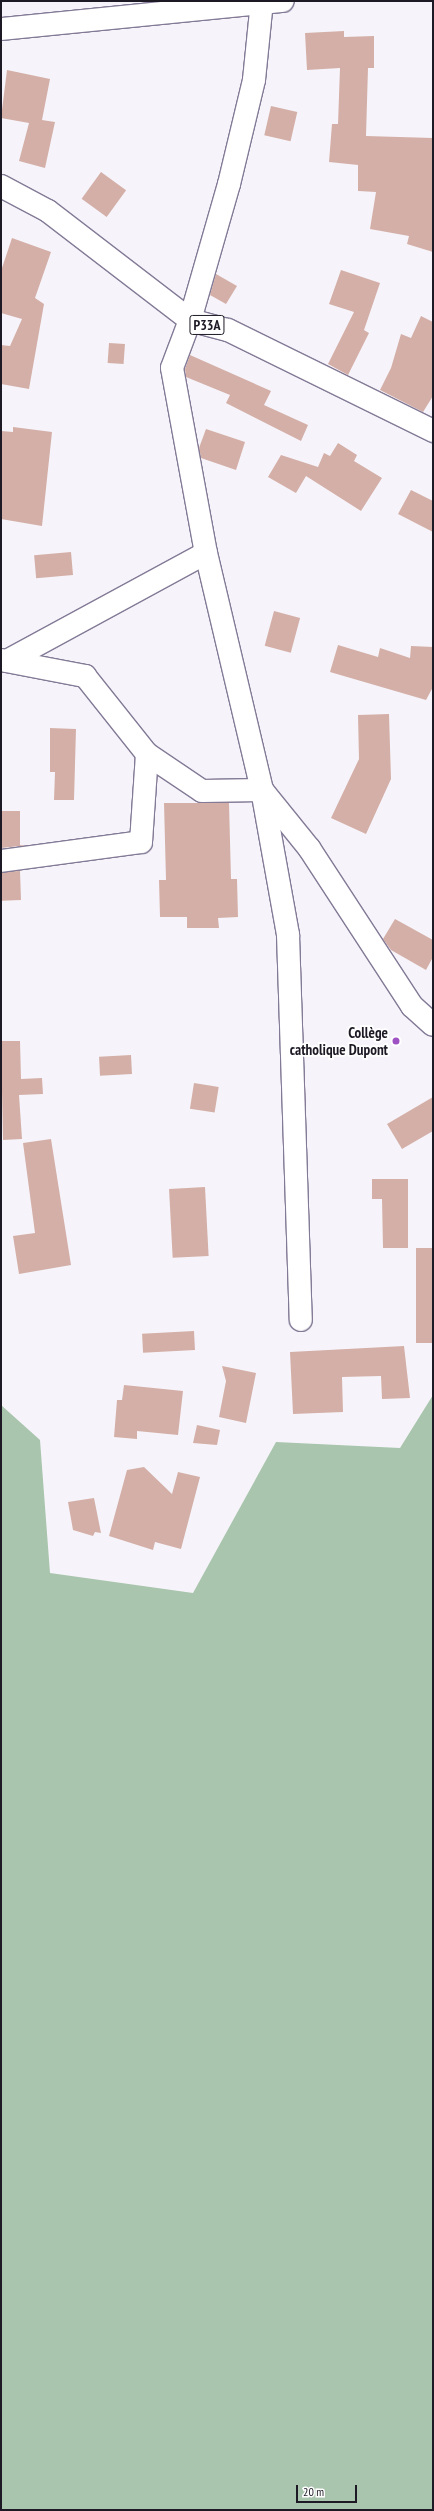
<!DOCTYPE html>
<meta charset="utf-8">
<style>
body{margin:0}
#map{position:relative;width:434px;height:2511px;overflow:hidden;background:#f6f4fa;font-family:"PT Sans Narrow",sans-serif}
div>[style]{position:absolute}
.forest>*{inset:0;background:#a9c5ad}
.building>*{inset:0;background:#d4afa7;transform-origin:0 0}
.roads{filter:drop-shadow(1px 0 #837a96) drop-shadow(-1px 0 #837a96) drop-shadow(0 1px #837a96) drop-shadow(0 -1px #837a96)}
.minor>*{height:22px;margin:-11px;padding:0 11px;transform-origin:11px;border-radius:11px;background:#fff}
.major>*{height:22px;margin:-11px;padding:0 11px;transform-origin:11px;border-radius:11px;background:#fff}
.dots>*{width:11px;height:11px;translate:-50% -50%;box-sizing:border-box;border:2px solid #fff;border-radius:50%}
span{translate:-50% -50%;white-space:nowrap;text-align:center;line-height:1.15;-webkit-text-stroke:3.5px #fff;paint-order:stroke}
.shield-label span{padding:1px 3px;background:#fff;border:1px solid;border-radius:3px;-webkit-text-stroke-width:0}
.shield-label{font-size:14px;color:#1e1a25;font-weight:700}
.poi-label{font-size:15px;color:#1e1a25;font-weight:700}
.right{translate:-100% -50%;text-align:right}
.frame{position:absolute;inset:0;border:2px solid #1e1a25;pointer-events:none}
.scale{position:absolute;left:296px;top:2485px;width:61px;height:18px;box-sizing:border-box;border:2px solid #1e1a25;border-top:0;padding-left:5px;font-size:12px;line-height:14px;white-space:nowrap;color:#1e1a25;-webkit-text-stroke:3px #fff;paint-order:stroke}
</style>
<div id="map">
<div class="forest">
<i style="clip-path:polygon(433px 1395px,433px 2510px,1px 2510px,1px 1405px,40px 1440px,50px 1573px,193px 1593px,276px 1442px,400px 1448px)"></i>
</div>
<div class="building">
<i style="clip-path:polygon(344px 31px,344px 37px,374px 36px,374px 68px,368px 68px,366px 136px,433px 138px,433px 252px,407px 244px,409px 236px,370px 229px,376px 192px,358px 191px,358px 165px,329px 162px,332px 124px,338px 124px,340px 68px,307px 70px,305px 33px)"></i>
<i style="clip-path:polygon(7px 70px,50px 79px,42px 120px,55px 122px,45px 168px,19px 161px,29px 123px,1px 118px)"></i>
<i style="left:271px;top:106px;width:27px;height:30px;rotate:13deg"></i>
<i style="left:101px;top:172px;width:31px;height:33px;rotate:36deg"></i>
<i style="clip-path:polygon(12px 238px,51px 252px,35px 298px,44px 304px,29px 389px,1px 384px,1px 345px,10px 346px,22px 319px,1px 313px,1px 271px)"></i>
<i style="clip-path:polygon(341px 270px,380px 283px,364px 330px,369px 333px,348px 375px,328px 364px,354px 312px,329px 304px)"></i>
<i style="clip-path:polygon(216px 274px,237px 286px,226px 304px,210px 295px)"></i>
<i style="clip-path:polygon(421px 316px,433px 322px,433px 396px,423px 412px,380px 390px,391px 368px,401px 334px,411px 338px)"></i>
<i style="left:109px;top:343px;width:16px;height:20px;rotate:4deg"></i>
<i style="clip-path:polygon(190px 355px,271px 391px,264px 405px,308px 425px,301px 441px,226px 403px,230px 395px,186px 377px,185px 369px)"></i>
<i style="clip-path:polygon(13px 427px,52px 432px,42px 526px,1px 519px,1px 431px,13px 432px)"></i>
<i style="clip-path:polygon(206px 429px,245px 442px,236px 470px,201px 458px,199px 448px)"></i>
<i style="clip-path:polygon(338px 443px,357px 455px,354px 461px,382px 478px,361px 511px,306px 476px,296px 493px,268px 477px,281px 455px,318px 467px,324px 453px,330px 456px)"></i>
<i style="clip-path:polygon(411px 490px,433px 501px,433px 532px,398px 514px)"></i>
<i style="left:71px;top:552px;width:23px;height:37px;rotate:85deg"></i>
<i style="left:274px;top:611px;width:27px;height:36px;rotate:15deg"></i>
<i style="clip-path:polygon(338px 645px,378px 657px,380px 648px,410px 658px,411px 646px,433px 647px,433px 687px,426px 700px,330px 672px)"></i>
<i style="clip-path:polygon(389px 714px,391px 779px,366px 834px,331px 818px,359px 759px,358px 715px)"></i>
<i style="clip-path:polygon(50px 728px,76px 729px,74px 800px,54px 800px,55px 772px,50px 772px)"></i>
<i style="clip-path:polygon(164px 803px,229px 803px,231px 879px,237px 879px,238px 917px,218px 918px,219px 928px,187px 928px,187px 917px,160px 917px,159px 880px,166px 880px)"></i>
<i style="clip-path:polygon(1px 811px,20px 811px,20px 845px,29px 845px,1px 848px)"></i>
<i style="left:20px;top:871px;width:29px;height:19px;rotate:88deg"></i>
<i style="clip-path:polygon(395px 919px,433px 940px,433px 957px,426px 970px,391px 950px,383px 939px)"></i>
<i style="clip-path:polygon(1px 1041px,20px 1041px,21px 1079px,42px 1078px,43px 1094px,19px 1095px,22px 1139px,3px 1140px)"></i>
<i style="left:131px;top:1055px;width:19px;height:32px;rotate:87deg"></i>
<i style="left:194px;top:1083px;width:25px;height:26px;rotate:9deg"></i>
<i style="clip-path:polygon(433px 1097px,433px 1131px,402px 1149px,387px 1124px)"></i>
<i style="clip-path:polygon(51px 1139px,71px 1265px,19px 1274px,13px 1236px,35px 1233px,23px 1143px)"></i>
<i style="clip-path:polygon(372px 1179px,408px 1179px,408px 1248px,383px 1248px,382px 1199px,372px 1199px)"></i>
<i style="left:205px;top:1187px;width:69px;height:36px;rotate:87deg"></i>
<i style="left:416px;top:1248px;width:17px;height:95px"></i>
<i style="left:194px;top:1331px;width:19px;height:52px;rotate:87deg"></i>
<i style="clip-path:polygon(404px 1346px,410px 1398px,382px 1399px,381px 1376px,342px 1377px,343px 1412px,293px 1414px,290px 1352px)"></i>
<i style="clip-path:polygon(222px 1366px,256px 1373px,246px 1423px,219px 1417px,226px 1381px)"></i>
<i style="clip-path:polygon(124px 1385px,183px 1391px,178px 1435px,137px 1431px,137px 1439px,114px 1437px,117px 1400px,122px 1400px)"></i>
<i style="clip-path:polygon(197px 1425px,220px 1430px,217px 1445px,193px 1443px)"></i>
<i style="clip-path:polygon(144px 1467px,172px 1494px,178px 1472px,200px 1477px,181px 1549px,155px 1542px,153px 1550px,109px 1536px,127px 1470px)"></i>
<i style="clip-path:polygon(94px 1498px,101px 1533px,95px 1532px,93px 1536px,73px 1530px,68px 1502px)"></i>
</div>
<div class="roads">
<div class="minor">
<i style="left:262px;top:1px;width:79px;rotate:95.8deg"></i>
<i style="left:254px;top:80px;width:107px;rotate:103.5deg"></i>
<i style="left:229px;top:184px;width:141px;rotate:106deg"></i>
<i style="left:190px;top:320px;width:51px;rotate:110.6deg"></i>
<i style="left:172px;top:368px;width:188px;rotate:79.6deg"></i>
<i style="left:206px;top:553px;width:244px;rotate:76.7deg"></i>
<i style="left:262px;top:790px;width:147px;rotate:79.8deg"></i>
<i style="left:288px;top:935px;width:385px;rotate:88.1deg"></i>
<i style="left:1px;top:29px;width:283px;rotate:-5.7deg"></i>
<i style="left:1px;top:660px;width:86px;rotate:10.8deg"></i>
<i style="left:85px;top:676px;width:100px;rotate:51.5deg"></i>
<i style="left:147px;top:754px;width:66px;rotate:33.9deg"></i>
<i style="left:202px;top:791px;width:60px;rotate:-1deg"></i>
<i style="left:262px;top:790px;width:75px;rotate:51deg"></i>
<i style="left:309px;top:848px;width:189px;rotate:56.9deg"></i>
<i style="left:412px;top:1006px;width:28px;rotate:42deg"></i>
<i style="left:7px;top:661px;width:226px;rotate:-28.5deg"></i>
<i style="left:1px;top:861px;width:141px;rotate:-7.7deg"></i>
<i style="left:141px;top:842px;width:88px;rotate:-86.1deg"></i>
</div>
<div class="major">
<i style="left:1px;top:186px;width:53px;rotate:28deg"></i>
<i style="left:48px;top:211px;width:179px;rotate:37.5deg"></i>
<i style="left:190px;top:320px;width:39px;rotate:15deg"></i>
<i style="left:228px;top:330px;width:229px;rotate:26.2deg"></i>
</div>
</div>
<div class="dots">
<i style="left:396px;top:1041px;background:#9e51c3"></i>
</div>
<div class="shield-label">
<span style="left:207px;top:325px">P33A</span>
</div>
<div class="poi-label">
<span class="right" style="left:388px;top:1041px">Collège<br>catholique Dupont</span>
</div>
<div class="frame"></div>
<div class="scale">20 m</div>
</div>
